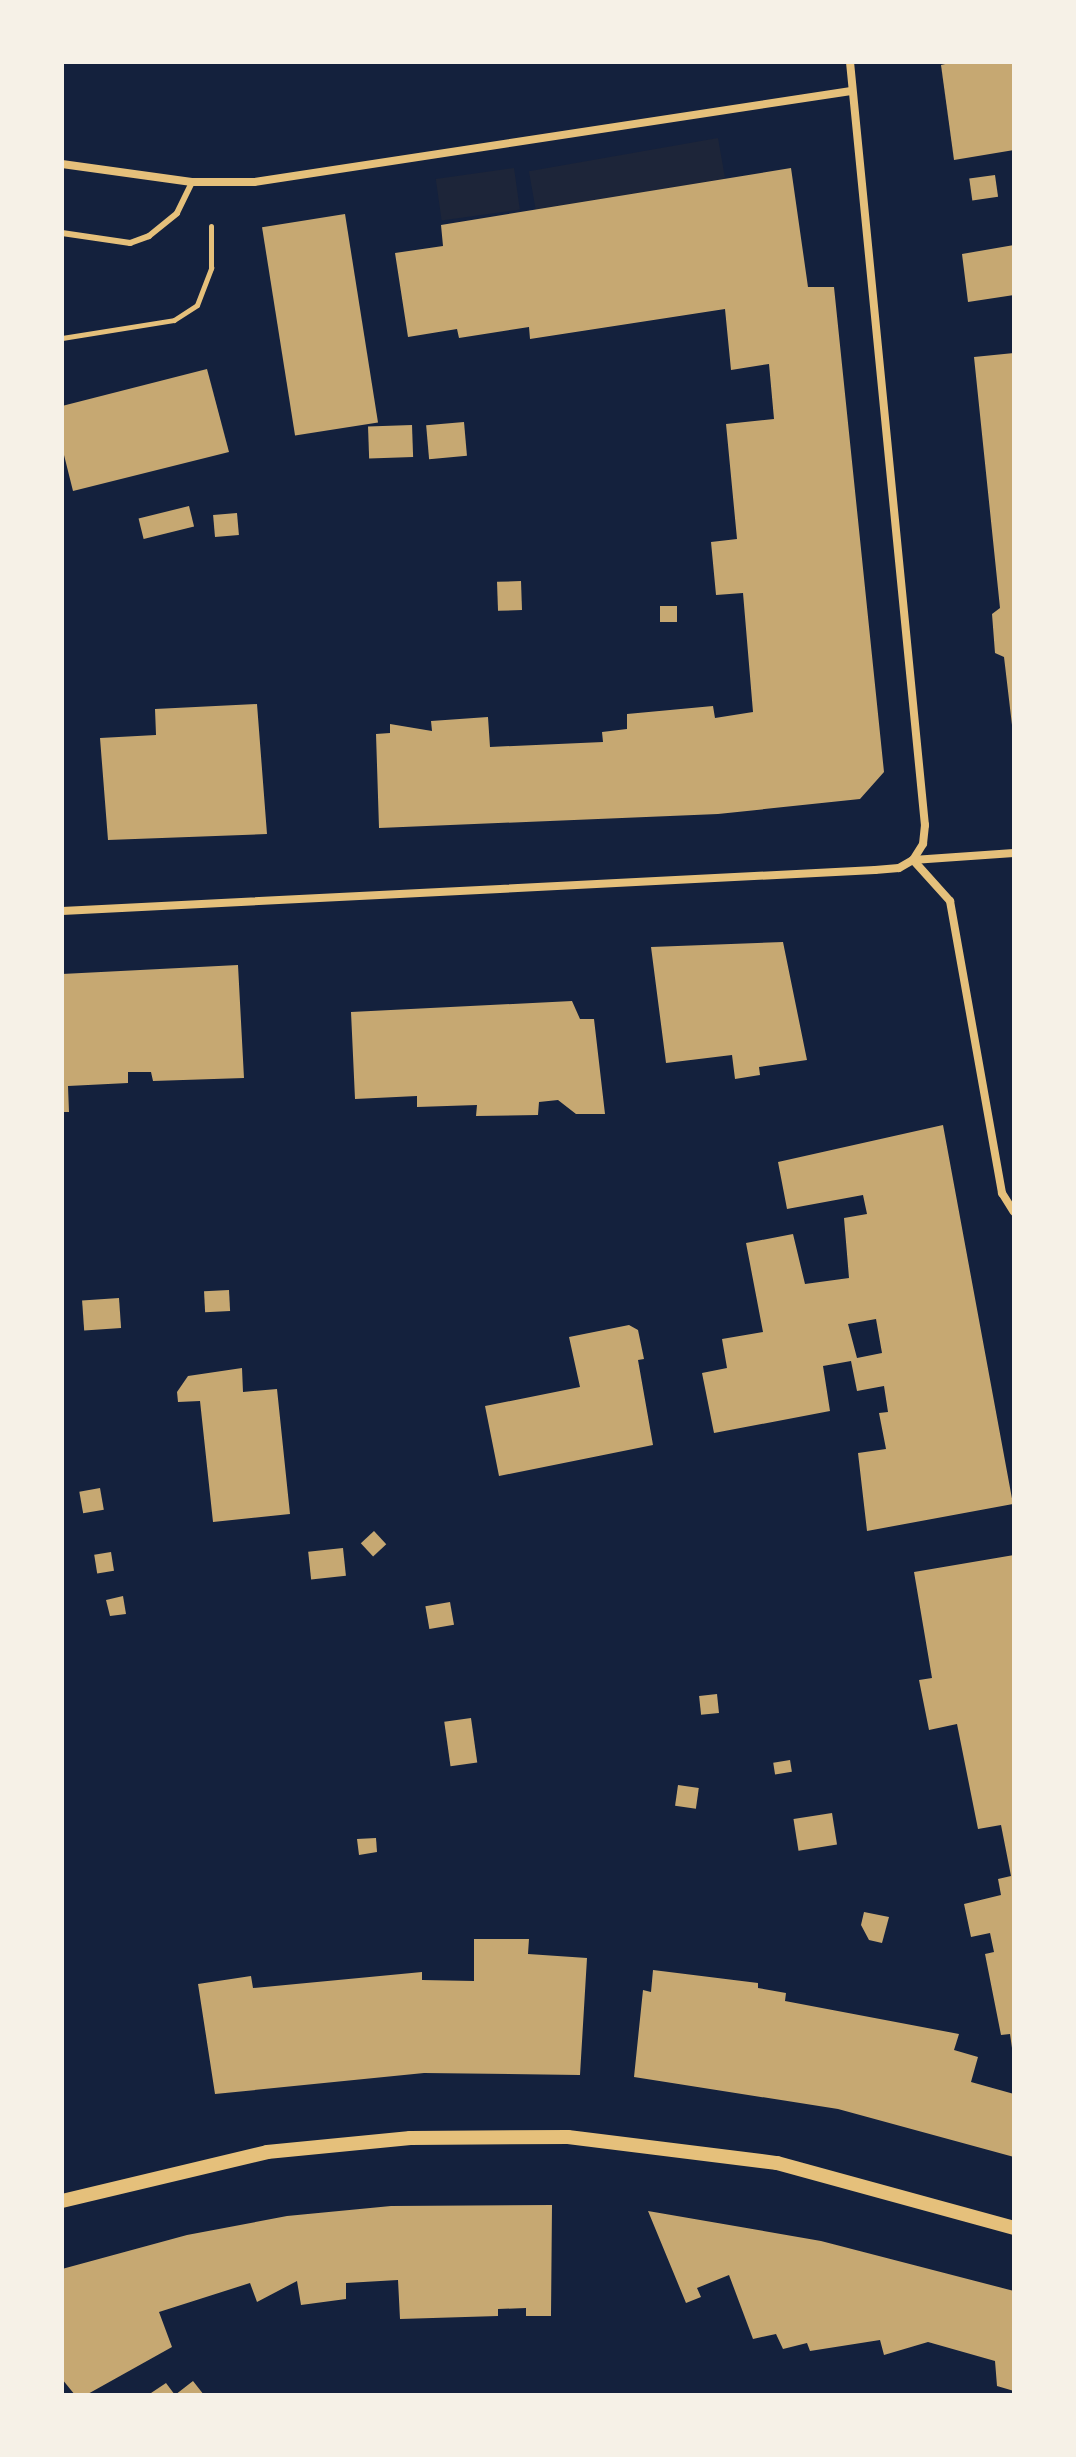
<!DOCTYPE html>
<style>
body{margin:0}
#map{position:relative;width:1076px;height:2457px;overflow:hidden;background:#14213d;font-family:"Sofia Sans Condensed",sans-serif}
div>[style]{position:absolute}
.green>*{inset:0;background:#1d2539;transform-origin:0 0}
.building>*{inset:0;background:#c6a872;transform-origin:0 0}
.path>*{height:5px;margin:-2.5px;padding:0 2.5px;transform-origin:2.5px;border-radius:2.5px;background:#e5c07b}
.service>*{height:6px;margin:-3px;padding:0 3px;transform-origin:3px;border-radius:3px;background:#e5c07b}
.minor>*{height:8px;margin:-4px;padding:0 4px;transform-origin:4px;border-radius:4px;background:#e5c07b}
.tertiary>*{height:14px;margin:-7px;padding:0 7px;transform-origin:7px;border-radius:7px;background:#e5c07b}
span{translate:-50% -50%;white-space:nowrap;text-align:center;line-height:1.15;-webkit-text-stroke:7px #f6f1e7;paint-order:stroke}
.frame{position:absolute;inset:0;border:64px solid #f6f1e7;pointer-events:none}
</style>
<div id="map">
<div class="green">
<i style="left:718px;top:138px;width:41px;height:192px;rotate:80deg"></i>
<i style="left:514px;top:168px;width:42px;height:79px;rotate:82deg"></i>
</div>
<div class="building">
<i style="clip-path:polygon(954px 62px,1014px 62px,1014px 150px,954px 160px,941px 65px)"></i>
<i style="clip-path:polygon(791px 168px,808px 287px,834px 287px,884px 772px,860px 799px,718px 814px,379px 828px,376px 734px,390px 733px,390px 724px,432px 731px,431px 721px,488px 717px,490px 747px,603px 742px,602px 732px,627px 729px,627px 714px,713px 706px,715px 718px,753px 712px,743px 593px,716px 595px,711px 542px,737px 539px,726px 424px,774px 419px,769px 364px,731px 370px,725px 309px,530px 339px,529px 327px,459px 338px,457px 329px,408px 337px,395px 253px,443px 246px,441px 225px)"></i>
<i style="left:995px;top:175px;width:22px;height:26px;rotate:82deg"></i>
<i style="left:345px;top:214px;width:211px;height:84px;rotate:81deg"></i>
<i style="clip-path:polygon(1014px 245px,1014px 295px,968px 302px,962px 254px)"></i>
<i style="clip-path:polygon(1014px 353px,1014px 725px,1012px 725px,1004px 657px,995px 653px,992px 614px,1000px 608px,974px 357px)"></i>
<i style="clip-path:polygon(207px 369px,229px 452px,73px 491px,62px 447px,62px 406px)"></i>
<i style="left:464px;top:422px;width:34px;height:38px;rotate:85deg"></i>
<i style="left:412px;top:425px;width:32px;height:44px;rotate:88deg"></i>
<i style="left:189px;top:506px;width:21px;height:52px;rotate:76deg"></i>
<i style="left:237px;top:513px;width:22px;height:24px;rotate:85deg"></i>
<i style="left:521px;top:581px;width:29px;height:24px;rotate:88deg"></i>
<i style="left:677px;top:606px;width:16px;height:17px;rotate:90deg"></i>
<i style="clip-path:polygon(257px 704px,267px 834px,108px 840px,100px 738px,156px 735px,155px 709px)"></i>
<i style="clip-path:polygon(783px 942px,807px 1060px,759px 1067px,760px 1075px,735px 1079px,732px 1055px,666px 1063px,651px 947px)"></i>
<i style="clip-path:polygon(238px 965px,244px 1078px,153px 1081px,151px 1072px,128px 1072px,128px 1083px,68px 1086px,69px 1112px,62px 1112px,62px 974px)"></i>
<i style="clip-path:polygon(572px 1001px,580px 1019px,594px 1019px,605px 1114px,576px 1114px,558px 1100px,539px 1102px,538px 1115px,476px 1116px,477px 1105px,417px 1107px,417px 1096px,355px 1099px,351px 1012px)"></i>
<i style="clip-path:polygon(evenodd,943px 1125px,1013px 1504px,867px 1531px,858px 1453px,886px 1449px,879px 1413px,888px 1412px,884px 1386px,857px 1391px,851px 1361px,823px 1366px,830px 1411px,714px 1433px,702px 1373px,727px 1368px,722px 1339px,763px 1332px,746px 1243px,793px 1234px,805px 1284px,849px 1278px,844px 1218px,867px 1214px,863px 1195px,787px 1209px,778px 1162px,943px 1125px,876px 1319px,882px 1353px,857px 1358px,848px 1324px,876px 1319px)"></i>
<i style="left:229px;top:1290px;width:21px;height:25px;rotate:87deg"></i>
<i style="left:119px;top:1298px;width:30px;height:37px;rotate:86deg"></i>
<i style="clip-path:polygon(629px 1325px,638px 1330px,644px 1359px,638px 1360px,653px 1445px,499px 1476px,485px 1406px,580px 1387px,569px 1337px)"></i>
<i style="clip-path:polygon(242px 1368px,243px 1392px,277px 1389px,290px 1514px,213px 1522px,200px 1401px,178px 1402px,177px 1392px,188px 1376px)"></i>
<i style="left:100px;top:1488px;width:22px;height:21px;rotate:80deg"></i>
<i style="left:374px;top:1531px;width:18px;height:18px;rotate:47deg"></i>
<i style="left:343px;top:1548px;width:28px;height:35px;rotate:84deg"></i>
<i style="left:111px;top:1552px;width:19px;height:17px;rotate:81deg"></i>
<i style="clip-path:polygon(1014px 1555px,1014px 2048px,1012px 2048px,1010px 2034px,1001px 2035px,985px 1954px,994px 1952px,990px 1933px,971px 1937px,964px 1904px,1001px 1895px,998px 1879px,1011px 1876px,1001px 1825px,978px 1829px,957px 1724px,929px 1730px,919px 1680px,932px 1678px,914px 1572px)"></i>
<i style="clip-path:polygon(123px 1596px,126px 1614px,110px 1616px,106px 1600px)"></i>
<i style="left:450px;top:1602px;width:23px;height:25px;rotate:80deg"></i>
<i style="left:717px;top:1694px;width:19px;height:18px;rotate:84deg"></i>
<i style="left:471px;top:1718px;width:45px;height:27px;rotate:82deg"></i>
<i style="left:790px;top:1760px;width:12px;height:17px;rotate:81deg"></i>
<i style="left:678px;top:1785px;width:21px;height:21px;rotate:8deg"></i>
<i style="left:832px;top:1813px;width:32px;height:39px;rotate:81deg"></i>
<i style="clip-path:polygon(376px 1838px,377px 1852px,359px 1855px,357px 1839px)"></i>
<i style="clip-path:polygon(864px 1912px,889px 1917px,882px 1943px,869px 1940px,861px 1925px)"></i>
<i style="clip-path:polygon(474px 1939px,529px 1939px,528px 1954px,587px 1958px,580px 2075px,424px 2073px,215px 2094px,198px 1984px,251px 1976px,253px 1988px,422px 1972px,422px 1980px,474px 1981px)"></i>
<i style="clip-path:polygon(653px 1970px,758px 1983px,758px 1988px,786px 1993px,785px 2001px,959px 2034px,954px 2050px,978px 2057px,971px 2082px,1014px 2094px,1014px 2157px,838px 2109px,634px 2077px,643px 1990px,651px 1992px)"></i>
<i style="clip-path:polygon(552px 2205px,551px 2316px,526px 2316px,526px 2308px,498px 2309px,498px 2316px,400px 2319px,398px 2280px,346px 2283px,346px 2299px,301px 2305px,297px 2281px,257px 2302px,250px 2283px,159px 2312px,172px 2347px,86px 2395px,75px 2395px,62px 2379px,62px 2269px,187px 2235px,287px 2216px,391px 2206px)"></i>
<i style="clip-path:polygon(648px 2211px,821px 2241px,1014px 2291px,1014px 2391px,997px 2386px,995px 2361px,928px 2342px,884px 2355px,880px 2340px,810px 2351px,807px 2343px,783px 2349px,776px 2334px,753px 2339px,729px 2275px,697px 2288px,701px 2297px,686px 2303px)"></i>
<i style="clip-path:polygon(193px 2381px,204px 2395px,148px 2395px,166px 2383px,175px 2395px)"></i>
</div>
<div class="path">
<i style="left:62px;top:338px;width:113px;rotate:-9.1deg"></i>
<i style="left:174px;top:320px;width:27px;rotate:-33deg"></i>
<i style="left:197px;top:305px;width:40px;rotate:-69deg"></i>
<i style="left:211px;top:268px;width:42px;rotate:-90deg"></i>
</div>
<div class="service">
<i style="left:62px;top:233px;width:69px;rotate:8.4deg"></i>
<i style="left:130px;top:243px;width:20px;rotate:-20deg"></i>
<i style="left:149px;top:236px;width:36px;rotate:-39deg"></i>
<i style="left:177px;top:213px;width:34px;rotate:-64deg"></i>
</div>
<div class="minor">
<i style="left:850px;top:62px;width:767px;rotate:84.39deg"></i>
<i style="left:925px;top:825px;width:19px;rotate:96deg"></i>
<i style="left:923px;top:844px;width:19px;rotate:122deg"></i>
<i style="left:62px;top:164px;width:131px;rotate:7.9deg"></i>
<i style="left:192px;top:182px;width:62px"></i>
<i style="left:254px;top:182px;width:604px;rotate:-8.67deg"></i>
<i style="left:914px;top:861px;width:54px;rotate:48deg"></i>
<i style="left:950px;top:901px;width:297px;rotate:79.9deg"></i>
<i style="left:1002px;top:1193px;width:22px;rotate:58deg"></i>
<i style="left:62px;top:911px;width:814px;rotate:-2.89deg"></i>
<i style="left:875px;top:870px;width:24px;rotate:-5deg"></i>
<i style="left:899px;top:868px;width:16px;rotate:-30deg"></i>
<i style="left:913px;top:860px;width:101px;rotate:-4deg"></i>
</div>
<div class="tertiary">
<i style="left:62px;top:2201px;width:211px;rotate:-13.4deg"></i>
<i style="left:267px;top:2152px;width:144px;rotate:-5.6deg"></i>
<i style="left:410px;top:2138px;width:158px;rotate:-0.4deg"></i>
<i style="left:568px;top:2137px;width:211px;rotate:7.1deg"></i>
<i style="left:777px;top:2163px;width:246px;rotate:15.3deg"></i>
</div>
<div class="frame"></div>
</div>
